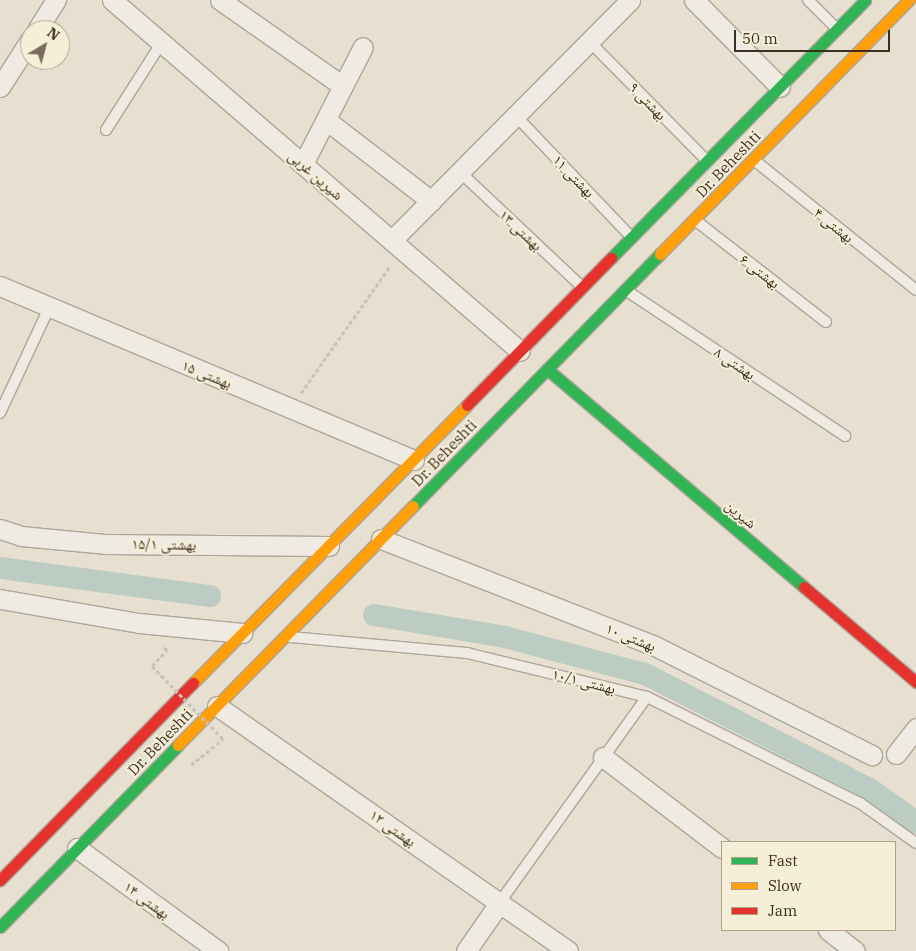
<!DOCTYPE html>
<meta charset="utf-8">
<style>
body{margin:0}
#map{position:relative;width:916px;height:951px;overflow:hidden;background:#e7e0d1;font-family:"IBM Plex Serif","Noto Naskh Arabic",serif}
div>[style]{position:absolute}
.canal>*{height:22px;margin:-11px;padding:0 11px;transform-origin:11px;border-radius:11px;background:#bcccc2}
.path>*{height:3px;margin-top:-1.5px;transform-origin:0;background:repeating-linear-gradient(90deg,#c8c2b9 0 4px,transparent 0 6.5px)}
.roads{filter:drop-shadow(1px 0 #ada599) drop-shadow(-1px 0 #ada599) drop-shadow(0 1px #ada599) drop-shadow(0 -1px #ada599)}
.lane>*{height:10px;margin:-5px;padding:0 5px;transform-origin:5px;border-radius:5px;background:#efebe3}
.street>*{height:19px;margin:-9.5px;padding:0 9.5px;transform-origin:9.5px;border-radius:9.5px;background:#efebe3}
.fast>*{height:11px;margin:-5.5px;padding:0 5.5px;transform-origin:5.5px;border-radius:5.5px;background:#30b455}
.slow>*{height:11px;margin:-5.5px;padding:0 5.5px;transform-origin:5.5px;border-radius:5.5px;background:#ff9f0a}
.jam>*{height:11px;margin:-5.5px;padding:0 5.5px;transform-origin:5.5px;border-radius:5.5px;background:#e5322d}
.path-bridge>*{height:3px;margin-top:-1.5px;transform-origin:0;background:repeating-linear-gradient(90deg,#c8c2b9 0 4px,transparent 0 6.5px)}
span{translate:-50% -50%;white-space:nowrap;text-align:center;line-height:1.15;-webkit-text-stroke:4px #f7eed8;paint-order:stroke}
.street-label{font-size:15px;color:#3d2e20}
.legend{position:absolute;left:721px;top:841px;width:175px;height:90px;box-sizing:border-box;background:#f7eed8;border:1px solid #ada18e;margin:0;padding:6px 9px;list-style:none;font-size:15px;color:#3d2e20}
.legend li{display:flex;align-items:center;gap:10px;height:25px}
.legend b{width:25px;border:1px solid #ada18e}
.north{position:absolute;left:20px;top:20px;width:50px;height:50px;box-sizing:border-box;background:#f7eed8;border:1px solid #ada18e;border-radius:50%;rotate:37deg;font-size:14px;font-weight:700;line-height:20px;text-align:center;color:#3d2e20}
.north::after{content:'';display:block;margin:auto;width:18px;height:22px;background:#786c5e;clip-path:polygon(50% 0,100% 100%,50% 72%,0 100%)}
.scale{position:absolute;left:734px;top:30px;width:156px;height:22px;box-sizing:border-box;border:2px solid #3d2e20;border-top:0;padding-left:6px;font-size:15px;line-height:18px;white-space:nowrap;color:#3d2e20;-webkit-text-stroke:4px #f7eed8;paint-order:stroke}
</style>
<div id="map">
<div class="canal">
<i style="left:0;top:568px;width:212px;rotate:7.6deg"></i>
<i style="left:374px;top:615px;width:133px;rotate:9.5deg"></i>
<i style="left:505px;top:637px;width:145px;rotate:14.8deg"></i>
<i style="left:645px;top:674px;width:253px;rotate:27.1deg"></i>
<i style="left:870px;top:789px;width:57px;rotate:35.7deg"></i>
</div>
<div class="path">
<i style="left:301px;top:393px;width:156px;rotate:-54.9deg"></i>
<i style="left:152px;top:666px;width:22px;rotate:-47deg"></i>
<i style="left:167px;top:650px;width:7px;rotate:-135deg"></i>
<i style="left:191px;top:765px;width:41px;rotate:-39.1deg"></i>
</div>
<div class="roads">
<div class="lane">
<i style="left:808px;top:0;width:40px;rotate:45deg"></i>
<i style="left:589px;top:41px;width:167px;rotate:45.5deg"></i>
<i style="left:515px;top:115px;width:168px;rotate:46.4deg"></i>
<i style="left:106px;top:130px;width:104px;rotate:-57.5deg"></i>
<i style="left:754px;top:160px;width:208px;rotate:38.7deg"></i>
<i style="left:460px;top:172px;width:168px;rotate:43.3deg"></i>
<i style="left:695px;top:220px;width:166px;rotate:37.9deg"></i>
<i style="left:627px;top:291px;width:262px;rotate:33.6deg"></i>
<i style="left:0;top:413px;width:116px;rotate:-65deg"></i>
<i style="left:290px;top:637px;width:178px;rotate:5.2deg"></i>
<i style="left:467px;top:653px;width:185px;rotate:13.7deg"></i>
<i style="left:647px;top:697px;width:238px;rotate:26.5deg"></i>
<i style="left:860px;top:803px;width:69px;rotate:35.5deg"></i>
<i style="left:500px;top:902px;width:252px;rotate:-54.4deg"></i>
</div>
<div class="street">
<i style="left:112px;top:0;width:538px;rotate:40.71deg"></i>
<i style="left:220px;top:0;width:150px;rotate:35deg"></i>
<i style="left:694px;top:0;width:122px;rotate:45.3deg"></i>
<i style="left:37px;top:30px;width:36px;rotate:-58deg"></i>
<i style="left:0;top:87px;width:56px;rotate:-57.4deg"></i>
<i style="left:326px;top:120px;width:133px;rotate:37.6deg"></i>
<i style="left:303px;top:164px;width:131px;rotate:-62.9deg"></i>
<i style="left:392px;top:240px;width:338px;rotate:-45.2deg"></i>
<i style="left:0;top:286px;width:449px;rotate:22.8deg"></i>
<i style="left:0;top:529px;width:22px;rotate:18deg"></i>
<i style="left:21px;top:536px;width:84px;rotate:5.4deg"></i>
<i style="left:105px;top:544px;width:224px;rotate:0.5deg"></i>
<i style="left:381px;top:539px;width:294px;rotate:21.3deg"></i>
<i style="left:655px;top:646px;width:243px;rotate:26.7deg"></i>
<i style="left:0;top:599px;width:141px;rotate:9.8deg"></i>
<i style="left:139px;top:623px;width:104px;rotate:5.5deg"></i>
<i style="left:217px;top:706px;width:428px;rotate:34.9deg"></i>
<i style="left:896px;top:754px;width:33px;rotate:-52deg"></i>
<i style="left:603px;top:757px;width:150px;rotate:37.4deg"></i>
<i style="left:77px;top:848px;width:175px;rotate:36.1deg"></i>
<i style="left:828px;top:930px;width:34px;rotate:38deg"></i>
<i style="left:466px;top:951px;width:60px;rotate:-55.2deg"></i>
</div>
<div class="fast">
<i style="left:611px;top:258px;width:362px;rotate:-45.4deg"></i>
<i style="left:547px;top:369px;width:337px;rotate:40.3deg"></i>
<i style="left:413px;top:506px;width:353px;rotate:-45.6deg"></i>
<i style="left:0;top:927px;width:255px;rotate:-45.6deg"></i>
</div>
<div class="slow">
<i style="left:660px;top:254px;width:356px;rotate:-45.6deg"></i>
<i style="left:193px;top:683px;width:390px;rotate:-45.4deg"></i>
<i style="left:178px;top:745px;width:335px;rotate:-45.5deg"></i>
</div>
<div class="jam">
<i style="left:467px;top:405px;width:206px;rotate:-45.6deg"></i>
<i style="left:804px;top:587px;width:147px;rotate:40.3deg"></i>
<i style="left:0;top:880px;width:276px;rotate:-45.6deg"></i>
</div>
</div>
<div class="path-bridge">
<i style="left:152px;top:666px;width:102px;rotate:45.8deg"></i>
</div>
<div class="street-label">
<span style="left:648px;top:101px;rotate:46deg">بهشتی ۹</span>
<span style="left:728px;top:164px;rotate:-46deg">Dr. Beheshti</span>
<span style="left:316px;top:175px;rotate:41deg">شیرین غربی</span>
<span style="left:574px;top:176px;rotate:46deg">بهشتی ۱۱</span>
<span style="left:834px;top:225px;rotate:39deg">بهشتی ۴</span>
<span style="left:521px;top:230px;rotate:43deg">بهشتی ۱۳</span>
<span style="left:760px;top:271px;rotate:38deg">بهشتی ۶</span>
<span style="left:735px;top:363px;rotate:34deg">بهشتی ۸</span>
<span style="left:207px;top:374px;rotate:22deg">بهشتی ۱۵</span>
<span style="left:444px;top:453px;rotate:-46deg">Dr. Beheshti</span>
<span style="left:741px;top:514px;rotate:40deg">شیرین</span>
<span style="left:164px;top:544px;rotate:1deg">بهشتی ۱۵/۱</span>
<span style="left:631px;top:637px;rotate:22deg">بهشتی ۱۰</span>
<span style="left:584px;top:681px;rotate:14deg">بهشتی ۱۰/۱</span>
<span style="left:160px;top:742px;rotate:-46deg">Dr. Beheshti</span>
<span style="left:393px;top:828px;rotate:35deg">بهشتی ۱۲</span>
<span style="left:147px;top:900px;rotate:36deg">بهشتی ۱۴</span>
</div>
<ul class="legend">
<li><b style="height:6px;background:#30b455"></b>Fast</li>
<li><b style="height:6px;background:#ff9f0a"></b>Slow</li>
<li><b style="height:6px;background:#e5322d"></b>Jam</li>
</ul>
<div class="north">N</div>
<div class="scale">50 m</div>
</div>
